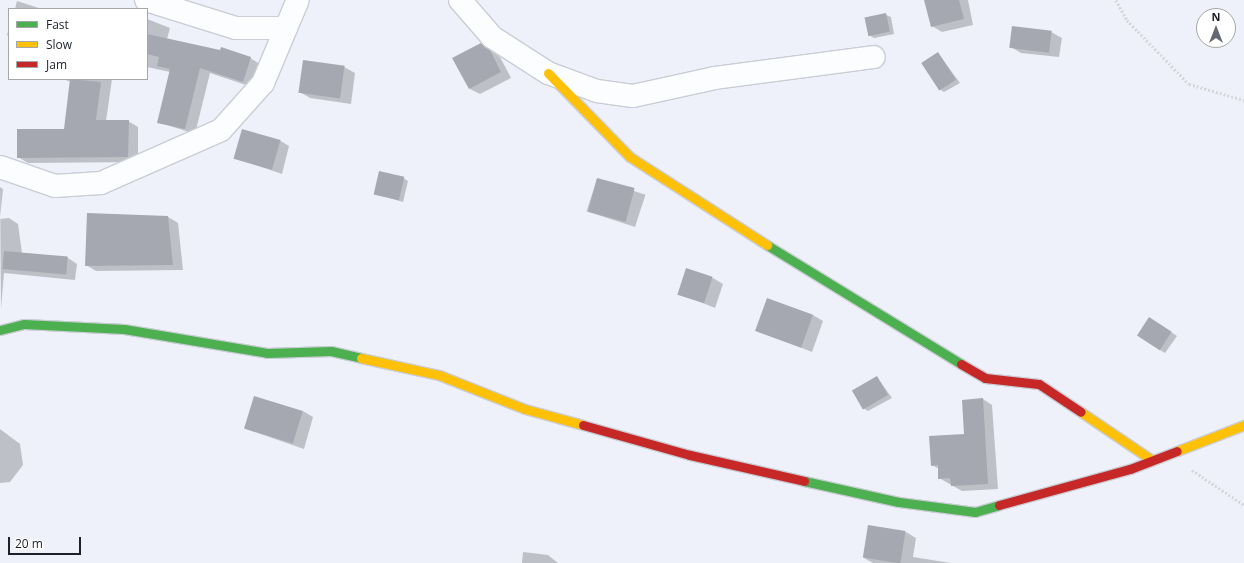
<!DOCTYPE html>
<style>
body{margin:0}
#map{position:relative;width:1244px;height:563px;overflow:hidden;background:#eef1f9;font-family:"Open Sans",sans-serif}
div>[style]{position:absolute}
.shadow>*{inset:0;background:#0003;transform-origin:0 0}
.building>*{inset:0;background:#a5a8b0;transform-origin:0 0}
.path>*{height:2.5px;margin-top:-1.25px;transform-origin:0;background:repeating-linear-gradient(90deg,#d5d7da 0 2px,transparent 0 4px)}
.roads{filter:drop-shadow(1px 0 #cacdd5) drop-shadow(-1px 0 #cacdd5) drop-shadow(0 1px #cacdd5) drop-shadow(0 -1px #cacdd5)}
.street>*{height:22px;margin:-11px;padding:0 11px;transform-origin:11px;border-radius:11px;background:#fcfdfe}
.fast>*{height:9px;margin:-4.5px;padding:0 4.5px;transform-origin:4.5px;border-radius:4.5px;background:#4caf50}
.slow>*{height:9px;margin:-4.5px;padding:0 4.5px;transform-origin:4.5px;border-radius:4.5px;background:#ffc107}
.jam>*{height:9px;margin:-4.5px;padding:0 4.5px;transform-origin:4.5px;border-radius:4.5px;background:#c62828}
span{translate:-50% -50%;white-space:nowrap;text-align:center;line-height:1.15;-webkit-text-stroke:4px #fff;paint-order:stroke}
.legend{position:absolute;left:8px;top:8px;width:140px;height:72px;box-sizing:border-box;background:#fff;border:1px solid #a4a6a9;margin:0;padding:5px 7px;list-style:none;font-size:12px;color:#1c2028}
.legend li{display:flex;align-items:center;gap:8px;height:20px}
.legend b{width:20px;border:1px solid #a4a6a9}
.north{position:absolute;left:1196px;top:8px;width:40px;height:40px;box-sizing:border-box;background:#fff;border:1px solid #a4a6a9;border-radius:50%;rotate:0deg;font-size:11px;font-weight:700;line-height:16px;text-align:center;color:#1c2028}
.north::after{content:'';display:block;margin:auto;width:14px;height:18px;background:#666971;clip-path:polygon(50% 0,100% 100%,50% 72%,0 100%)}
.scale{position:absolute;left:8px;top:537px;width:73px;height:18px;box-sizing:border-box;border:2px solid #1c2028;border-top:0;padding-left:5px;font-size:12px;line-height:14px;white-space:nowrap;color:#1c2028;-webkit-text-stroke:3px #fff;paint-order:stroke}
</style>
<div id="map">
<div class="shadow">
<i style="clip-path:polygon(925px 0,968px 0,973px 25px,942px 32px,932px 26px)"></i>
<i style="clip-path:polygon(17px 1px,42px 9px,15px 9px)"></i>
<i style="clip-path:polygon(886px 15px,891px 17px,894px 34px,874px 38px,869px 35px)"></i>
<i style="clip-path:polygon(147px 19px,170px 28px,167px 39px,250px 58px,260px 64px,252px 87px,210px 73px,195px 134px,158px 122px,170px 72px,147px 67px)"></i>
<i style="clip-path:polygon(9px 28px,9px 37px,7px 35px)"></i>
<i style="clip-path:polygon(1051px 32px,1062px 38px,1059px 57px,1021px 53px,1011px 47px)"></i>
<i style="clip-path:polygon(481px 44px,500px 57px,511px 78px,480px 94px,470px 89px)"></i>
<i style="clip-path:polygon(938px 53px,960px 83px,944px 92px,939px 89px)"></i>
<i style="clip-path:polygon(344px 67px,355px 73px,351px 104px,310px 98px,300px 92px)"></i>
<i style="clip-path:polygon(63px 79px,112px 79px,106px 121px,128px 121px,138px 127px,138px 162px,28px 163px,18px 157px,65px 130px,71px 82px)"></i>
<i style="clip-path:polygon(279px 140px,289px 146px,282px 174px,235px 158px)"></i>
<i style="clip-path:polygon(403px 178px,408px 181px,403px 202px,375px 194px)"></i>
<i style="left:597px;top:179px;width:51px;height:34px;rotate:18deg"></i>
<i style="clip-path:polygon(0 187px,3px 189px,0 219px,9px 218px,18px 224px,22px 253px,68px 258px,77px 264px,75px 280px,4px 273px,1px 309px)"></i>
<i style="clip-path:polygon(168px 217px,178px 223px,183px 270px,96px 271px,86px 265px)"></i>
<i style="clip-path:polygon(713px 278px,723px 284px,715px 308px,678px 293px)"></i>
<i style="clip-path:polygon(813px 315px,823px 321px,812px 352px,757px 330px)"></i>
<i style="clip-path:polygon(1154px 321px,1177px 336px,1165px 353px,1160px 350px)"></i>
<i style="clip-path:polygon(877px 377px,892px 398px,868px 411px,863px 408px)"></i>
<i style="clip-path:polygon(983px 399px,992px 405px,998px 489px,962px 491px,939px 478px,939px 469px,932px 465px,965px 435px)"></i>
<i style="clip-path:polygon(303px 411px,313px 417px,304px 449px,246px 429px)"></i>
<i style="clip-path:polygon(0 429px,20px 444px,23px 465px,10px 482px,0 483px)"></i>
<i style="clip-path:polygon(906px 532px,916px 538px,913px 557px,951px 563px,873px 563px,864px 558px)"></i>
<i style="clip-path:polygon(523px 552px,548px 555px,558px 563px,522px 563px)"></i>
</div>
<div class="building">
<i style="clip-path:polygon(924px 0,959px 0,964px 19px,931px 27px)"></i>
<i style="left:886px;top:13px;width:19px;height:22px;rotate:78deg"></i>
<i style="left:1012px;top:26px;width:40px;height:22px;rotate:7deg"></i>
<i style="clip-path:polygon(147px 34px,220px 50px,221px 47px,251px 57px,243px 82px,200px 68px,185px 129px,157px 123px,170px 69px,157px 66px,159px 57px,147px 54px)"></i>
<i style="clip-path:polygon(481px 43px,490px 50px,501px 72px,469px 89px,452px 58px)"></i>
<i style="left:938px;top:52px;width:33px;height:20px;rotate:57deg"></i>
<i style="left:303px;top:60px;width:42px;height:33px;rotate:8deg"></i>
<i style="clip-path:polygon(70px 79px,101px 82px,96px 120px,129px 120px,128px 157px,17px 158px,17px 129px,64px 129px)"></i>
<i style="left:242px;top:129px;width:40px;height:31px;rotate:16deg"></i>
<i style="left:379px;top:171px;width:26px;height:24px;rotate:13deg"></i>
<i style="left:597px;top:178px;width:39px;height:35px;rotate:15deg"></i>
<i style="clip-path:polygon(87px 213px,168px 216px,173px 265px,85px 266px)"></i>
<i style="left:4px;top:251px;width:64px;height:18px;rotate:5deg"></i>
<i style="left:686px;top:268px;width:28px;height:28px;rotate:18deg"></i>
<i style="left:767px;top:298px;width:49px;height:35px;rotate:20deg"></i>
<i style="left:1149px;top:317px;width:27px;height:22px;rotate:33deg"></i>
<i style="left:877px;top:376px;width:22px;height:29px;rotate:60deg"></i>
<i style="left:254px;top:396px;width:51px;height:34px;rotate:17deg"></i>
<i style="clip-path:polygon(983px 398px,988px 484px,951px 486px,950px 478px,938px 479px,938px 465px,931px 466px,929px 436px,964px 434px,962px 400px)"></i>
<i style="left:868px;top:525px;width:38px;height:33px;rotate:9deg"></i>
</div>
<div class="path">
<i style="left:1116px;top:0;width:23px;rotate:61deg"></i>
<i style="left:1127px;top:20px;width:89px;rotate:45.9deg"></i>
<i style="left:1189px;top:84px;width:57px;rotate:16.2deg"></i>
<i style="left:1192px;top:470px;width:63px;rotate:33.9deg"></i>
</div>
<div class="roads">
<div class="street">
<i style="left:146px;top:0;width:94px;rotate:17.3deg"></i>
<i style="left:236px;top:28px;width:50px"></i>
<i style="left:286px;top:28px;width:30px;rotate:-67deg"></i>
<i style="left:460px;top:0;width:49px;rotate:49.1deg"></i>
<i style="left:492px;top:37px;width:67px;rotate:32.7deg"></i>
<i style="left:548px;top:73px;width:52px;rotate:20.2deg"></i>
<i style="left:597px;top:91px;width:36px;rotate:8deg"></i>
<i style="left:633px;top:96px;width:84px;rotate:-12.4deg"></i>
<i style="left:715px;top:78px;width:160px;rotate:-7.5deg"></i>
<i style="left:0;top:167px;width:58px;rotate:19.1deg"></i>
<i style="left:55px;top:186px;width:46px;rotate:-3.7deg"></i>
<i style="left:101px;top:183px;width:131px;rotate:-23.8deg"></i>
<i style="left:221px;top:130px;width:63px;rotate:-48.2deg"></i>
<i style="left:263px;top:83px;width:60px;rotate:-67.3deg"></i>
</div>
<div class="fast">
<i style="left:767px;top:245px;width:228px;rotate:31.5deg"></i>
<i style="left:0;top:330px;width:25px;rotate:-14deg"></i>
<i style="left:24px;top:324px;width:100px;rotate:2.9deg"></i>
<i style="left:124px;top:329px;width:145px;rotate:9.5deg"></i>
<i style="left:267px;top:353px;width:64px;rotate:-1.8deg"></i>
<i style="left:331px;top:351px;width:31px;rotate:13deg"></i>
<i style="left:804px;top:481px;width:97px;rotate:12.5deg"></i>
<i style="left:899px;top:502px;width:77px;rotate:7.5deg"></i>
<i style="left:975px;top:512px;width:25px;rotate:-16deg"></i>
</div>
<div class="slow">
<i style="left:548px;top:73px;width:117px;rotate:45.7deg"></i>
<i style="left:630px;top:157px;width:163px;rotate:32.7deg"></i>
<i style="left:361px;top:358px;width:80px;rotate:12.3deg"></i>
<i style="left:439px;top:375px;width:92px;rotate:21.6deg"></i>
<i style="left:525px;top:409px;width:60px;rotate:15.4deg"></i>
<i style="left:1081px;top:412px;width:86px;rotate:34.1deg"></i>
<i style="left:1177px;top:451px;width:72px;rotate:-21.2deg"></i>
</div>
<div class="jam">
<i style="left:961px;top:364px;width:28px;rotate:30deg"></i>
<i style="left:985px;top:378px;width:54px;rotate:6.3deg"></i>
<i style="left:1039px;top:384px;width:50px;rotate:33.7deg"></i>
<i style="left:583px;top:425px;width:111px;rotate:15.7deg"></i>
<i style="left:690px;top:455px;width:117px;rotate:12.8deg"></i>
<i style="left:999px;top:505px;width:136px;rotate:-15.4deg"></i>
<i style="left:1130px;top:469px;width:50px;rotate:-21deg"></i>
</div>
</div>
<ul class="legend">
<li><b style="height:5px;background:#4caf50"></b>Fast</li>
<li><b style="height:5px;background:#ffc107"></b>Slow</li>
<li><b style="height:5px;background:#c62828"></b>Jam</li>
</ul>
<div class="north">N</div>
<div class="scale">20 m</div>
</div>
